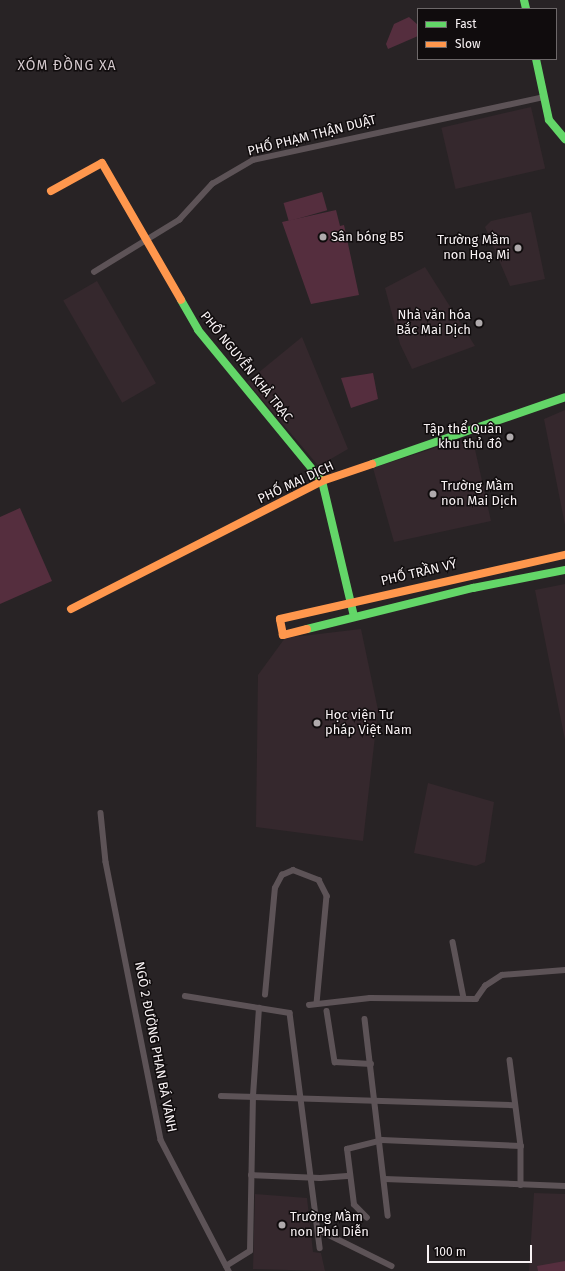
<!DOCTYPE html>
<meta charset="utf-8">
<style>
body{margin:0}
#map{position:relative;width:565px;height:1271px;overflow:hidden;background:#282325;font-family:"Fira Sans",sans-serif}
div>[style]{position:absolute}
.built>*{inset:0;background:#35282d;transform-origin:0 0}
.green>*{inset:0;background:#552e3e;transform-origin:0 0}
.street>*{height:5.5px;margin:-2.75px;padding:0 2.75px;transform-origin:2.75px;border-radius:2.75px;background:#5d5357}
.fast>*{height:8px;margin:-4px;padding:0 4px;transform-origin:4px;border-radius:4px;background:#63d668}
.slow>*{height:8px;margin:-4px;padding:0 4px;transform-origin:4px;border-radius:4px;background:#ff974d}
.dots>*{width:11px;height:11px;translate:-50% -50%;box-sizing:border-box;border:2px solid #100c0d;border-radius:50%}
span{translate:-50% -50%;white-space:nowrap;text-align:center;line-height:1.15;-webkit-text-stroke:3px #100c0d;paint-order:stroke}
.street-label{font-size:13px;color:#f8f2f4}
.poi-label{font-size:13px;color:#f8f2f4}
.left{translate:0 -50%;text-align:left}
.right{translate:-100% -50%;text-align:right}
.neighbourhood-label{font-size:14px;color:#d3c8cc;letter-spacing:1px}
.legend{position:absolute;left:417px;top:8px;width:140px;height:52px;box-sizing:border-box;background:#100c0d;border:1px solid #6d6869;margin:0;padding:5px 7px;list-style:none;font-size:12px;color:#f8f2f4}
.legend li{display:flex;align-items:center;gap:8px;height:20px}
.legend b{width:20px;border:1px solid #6d6869}
.scale{position:absolute;left:427px;top:1245px;width:105px;height:18px;box-sizing:border-box;border:2px solid #f8f2f4;border-top:0;padding-left:5px;font-size:12px;line-height:14px;white-space:nowrap;color:#f8f2f4;-webkit-text-stroke:3px #100c0d;paint-order:stroke}
</style>
<div id="map">
<div class="built">
<i style="left:531px;top:107px;width:63px;height:92px;rotate:77deg"></i>
<i style="clip-path:polygon(531px 212px,545px 279px,510px 286px,485px 227px,491px 221px)"></i>
<i style="clip-path:polygon(425px 267px,475px 346px,412px 369px,400px 344px,385px 288px)"></i>
<i style="left:97px;top:281px;width:118px;height:39px;rotate:60deg"></i>
<i style="clip-path:polygon(302px 337px,348px 449px,329px 460px,334px 473px,322px 470px,247px 382px)"></i>
<i style="clip-path:polygon(565px 410px,565px 525px,544px 419px)"></i>
<i style="clip-path:polygon(472px 436px,491px 521px,394px 542px,373px 468px)"></i>
<i style="clip-path:polygon(565px 584px,565px 740px,535px 590px)"></i>
<i style="clip-path:polygon(361px 629px,378px 710px,363px 841px,256px 827px,258px 675px,285px 638px)"></i>
<i style="clip-path:polygon(428px 783px,494px 802px,485px 862px,476px 866px,414px 853px)"></i>
<i style="clip-path:polygon(534px 1193px,565px 1194px,565px 1271px,529px 1271px)"></i>
<i style="clip-path:polygon(255px 1194px,307px 1198px,313px 1252px,321px 1253px,325px 1271px,253px 1269px)"></i>
</div>
<div class="green">
<i style="clip-path:polygon(409px 17px,418px 25px,418px 36px,388px 49px,386px 44px,394px 24px)"></i>
<i style="left:322px;top:192px;width:19px;height:40px;rotate:74deg"></i>
<i style="clip-path:polygon(336px 210px,340px 226px,344px 225px,359px 295px,311px 304px,282px 222px)"></i>
<i style="clip-path:polygon(373px 373px,378px 399px,351px 408px,341px 378px)"></i>
<i style="clip-path:polygon(20px 508px,52px 581px,0 604px,0 517px)"></i>
<i style="clip-path:polygon(565px 1261px,565px 1271px,538px 1271px,537px 1266px)"></i>
</div>
<div class="street">
<i style="left:94px;top:272px;width:100px;rotate:-31.5deg"></i>
<i style="left:179px;top:220px;width:49px;rotate:-47.5deg"></i>
<i style="left:212px;top:184px;width:48px;rotate:-30.3deg"></i>
<i style="left:253px;top:160px;width:298px;rotate:-12.2deg"></i>
<i style="left:101px;top:813px;width:49px;rotate:84.2deg"></i>
<i style="left:106px;top:862px;width:283px;rotate:78.8deg"></i>
<i style="left:161px;top:1140px;width:148px;rotate:62.6deg"></i>
<i style="left:453px;top:942px;width:57px;rotate:78.9deg"></i>
<i style="left:265px;top:995px;width:107px;rotate:-84.7deg"></i>
<i style="left:275px;top:888px;width:15px;rotate:-62deg"></i>
<i style="left:282px;top:875px;width:12px;rotate:-24deg"></i>
<i style="left:293px;top:870px;width:28px;rotate:21deg"></i>
<i style="left:319px;top:880px;width:18px;rotate:63deg"></i>
<i style="left:327px;top:896px;width:108px;rotate:95.3deg"></i>
<i style="left:185px;top:996px;width:106px;rotate:9.2deg"></i>
<i style="left:290px;top:1013px;width:237px;rotate:82.7deg"></i>
<i style="left:309px;top:1005px;width:61px;rotate:-6.5deg"></i>
<i style="left:370px;top:998px;width:106px;rotate:0.5deg"></i>
<i style="left:476px;top:999px;width:16px;rotate:-55deg"></i>
<i style="left:485px;top:986px;width:20px;rotate:-33deg"></i>
<i style="left:502px;top:975px;width:63px;rotate:-4.5deg"></i>
<i style="left:327px;top:1011px;width:52px;rotate:81.1deg"></i>
<i style="left:335px;top:1062px;width:36px;rotate:3deg"></i>
<i style="left:365px;top:1019px;width:198px;rotate:83.3deg"></i>
<i style="left:510px;top:1060px;width:87px;rotate:82.7deg"></i>
<i style="left:521px;top:1146px;width:39px;rotate:90deg"></i>
<i style="left:221px;top:1096px;width:292px;rotate:1.8deg"></i>
<i style="left:251px;top:1175px;width:69px;rotate:2.5deg"></i>
<i style="left:320px;top:1178px;width:27px;rotate:-4deg"></i>
<i style="left:385px;top:1179px;width:180px;rotate:2.2deg"></i>
<i style="left:367px;top:1218px;width:18px;rotate:-135deg"></i>
<i style="left:354px;top:1205px;width:56px;rotate:-97.1deg"></i>
<i style="left:347px;top:1149px;width:36px;rotate:-14deg"></i>
<i style="left:382px;top:1140px;width:139px;rotate:2.5deg"></i>
<i style="left:319px;top:1230px;width:81px;rotate:26.3deg"></i>
<i style="left:226px;top:1266px;width:28px;rotate:-32deg"></i>
<i style="left:250px;top:1251px;width:155px;rotate:-88.9deg"></i>
<i style="left:253px;top:1096px;width:88px;rotate:-86.1deg"></i>
</div>
<div class="fast">
<i style="left:524px;top:0;width:9px;rotate:77deg"></i>
<i style="left:536px;top:59px;width:62px;rotate:78deg"></i>
<i style="left:549px;top:120px;width:25px;rotate:50deg"></i>
<i style="left:181px;top:300px;width:34px;rotate:60deg"></i>
<i style="left:198px;top:330px;width:195px;rotate:50.6deg"></i>
<i style="left:322px;top:481px;width:139px;rotate:76.7deg"></i>
<i style="left:372px;top:464px;width:204px;rotate:-19.1deg"></i>
<i style="left:307px;top:629px;width:171px;rotate:-13.9deg"></i>
<i style="left:473px;top:588px;width:94px;rotate:-11.1deg"></i>
</div>
<div class="slow">
<i style="left:51px;top:191px;width:58px;rotate:-28.8deg"></i>
<i style="left:102px;top:163px;width:158px;rotate:60deg"></i>
<i style="left:71px;top:609px;width:282px;rotate:-27deg"></i>
<i style="left:322px;top:481px;width:53px;rotate:-18.8deg"></i>
<i style="left:307px;top:629px;width:25px;rotate:166deg"></i>
<i style="left:283px;top:635px;width:16px;rotate:-101deg"></i>
<i style="left:280px;top:619px;width:292px;rotate:-12.7deg"></i>
</div>
<div class="dots">
<i style="left:323px;top:237px;background:#afaaac"></i>
<i style="left:518px;top:248px;background:#afaaac"></i>
<i style="left:479px;top:323px;background:#afaaac"></i>
<i style="left:510px;top:437px;background:#afaaac"></i>
<i style="left:433px;top:494px;background:#afaaac"></i>
<i style="left:317px;top:723px;background:#afaaac"></i>
<i style="left:282px;top:1225px;background:#afaaac"></i>
</div>
<div class="street-label">
<span style="left:312px;top:136px;rotate:-14deg">PHỐ PHẠM THẬN DUẬT</span>
<span style="left:246px;top:367px;rotate:51deg">PHỐ NGUYỄN KHẢ TRẠC</span>
<span style="left:296px;top:483px;rotate:-25deg">PHỐ MAI DỊCH</span>
<span style="left:419px;top:573px;rotate:-13deg">PHỐ TRẦN VỸ</span>
<span style="left:155px;top:1047px;rotate:79deg">NGÕ 2 ĐƯỜNG PHAN BÁ VÀNH</span>
</div>
<div class="poi-label">
<span class="left" style="left:331px;top:237px">Sân bóng B5</span>
<span class="right" style="left:510px;top:248px">Trường Mầm<br>non Hoạ Mi</span>
<span class="right" style="left:471px;top:323px">Nhà văn hóa<br>Bắc Mai Dịch</span>
<span class="right" style="left:502px;top:437px">Tập thể Quân<br>khu thủ đô</span>
<span class="left" style="left:441px;top:494px">Trường Mầm<br>non Mai Dịch</span>
<span class="left" style="left:325px;top:723px">Học viện Tư<br>pháp Việt Nam</span>
<span class="left" style="left:290px;top:1225px">Trường Mầm<br>non Phú Diễn</span>
</div>
<div class="neighbourhood-label">
<span style="left:67px;top:66px">XÓM ĐỒNG XA</span>
</div>
<ul class="legend">
<li><b style="height:5px;background:#63d668"></b>Fast</li>
<li><b style="height:5px;background:#ff974d"></b>Slow</li>
</ul>
<div class="scale">100 m</div>
</div>
